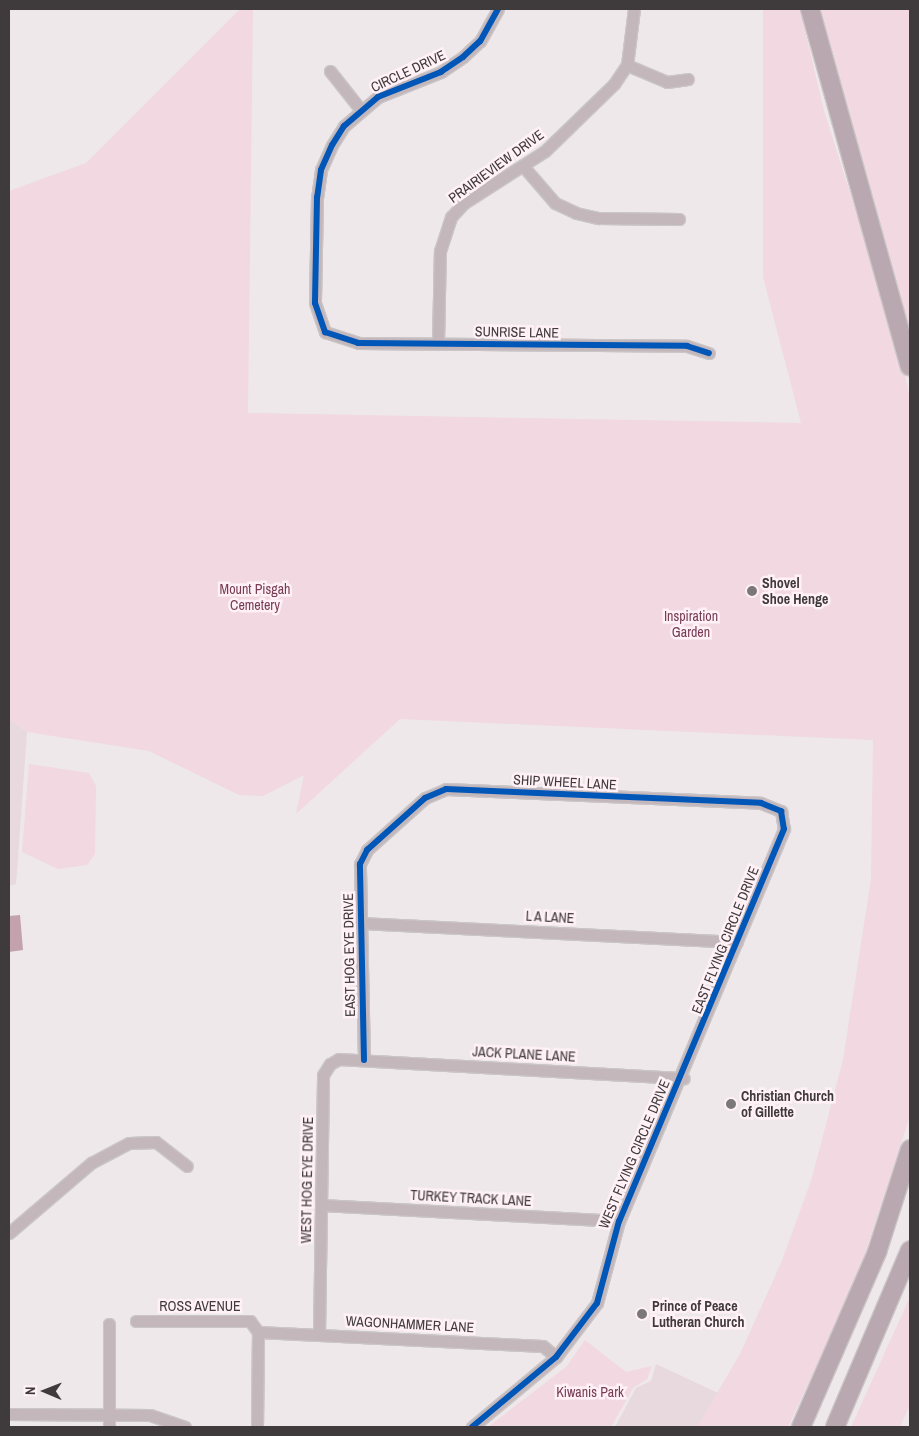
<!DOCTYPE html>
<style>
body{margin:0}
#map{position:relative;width:919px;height:1436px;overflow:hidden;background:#eee8ea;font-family:"Archivo Narrow",sans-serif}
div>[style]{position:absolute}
.built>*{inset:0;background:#e7d9dd}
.green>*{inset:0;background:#f1d8e1}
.water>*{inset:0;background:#c3a1ad}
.roads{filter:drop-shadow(1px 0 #cac6c7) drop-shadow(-1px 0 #cac6c7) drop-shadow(0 1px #cac6c7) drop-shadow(0 -1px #cac6c7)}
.minor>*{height:11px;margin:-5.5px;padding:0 5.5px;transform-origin:5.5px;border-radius:5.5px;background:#c4b7bb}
.highway>*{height:18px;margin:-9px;padding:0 9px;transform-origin:9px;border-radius:9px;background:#b9a8af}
.cycleway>*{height:6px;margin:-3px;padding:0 3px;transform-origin:3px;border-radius:3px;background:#0057b8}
.dots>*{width:14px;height:14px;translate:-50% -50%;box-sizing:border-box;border:2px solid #fff1f6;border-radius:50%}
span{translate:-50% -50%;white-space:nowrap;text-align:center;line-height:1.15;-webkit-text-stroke:5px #fff1f6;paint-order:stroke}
.street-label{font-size:14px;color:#3f3a3c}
.poi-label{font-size:14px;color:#3f3a3c;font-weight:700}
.left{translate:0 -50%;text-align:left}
.park-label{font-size:14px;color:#773b53}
.frame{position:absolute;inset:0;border:10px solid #3f3a3c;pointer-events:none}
.north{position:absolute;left:20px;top:1366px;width:50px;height:50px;-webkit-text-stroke:4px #fff1f6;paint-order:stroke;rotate:271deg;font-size:14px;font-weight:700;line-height:20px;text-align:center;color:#3f3a3c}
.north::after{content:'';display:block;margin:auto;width:18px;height:22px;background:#3f3a3c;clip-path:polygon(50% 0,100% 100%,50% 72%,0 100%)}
</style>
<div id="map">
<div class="built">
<i style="clip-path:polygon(9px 719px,27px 732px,16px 884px,9px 886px)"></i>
<i style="clip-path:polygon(656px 1364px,718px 1393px,697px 1427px,615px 1427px,636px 1388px,651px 1381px)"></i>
</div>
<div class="green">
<i style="clip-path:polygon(240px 9px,253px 9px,248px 413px,801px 423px,763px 277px,763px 9px,800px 9px,824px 111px,900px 350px,910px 399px,910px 1116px,856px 1282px,788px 1427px,697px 1427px,740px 1354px,781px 1263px,811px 1181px,843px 1060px,871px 879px,873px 740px,400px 719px,296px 814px,304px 775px,263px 796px,239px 795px,149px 751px,27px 732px,9px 719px,9px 191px,86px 163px)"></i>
<i style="clip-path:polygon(817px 9px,910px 9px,910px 337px)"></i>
<i style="clip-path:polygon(29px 764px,89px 773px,96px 786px,95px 854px,87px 865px,58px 869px,22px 852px)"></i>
<i style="clip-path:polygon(910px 1297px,910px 1405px,900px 1427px,851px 1427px)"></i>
<i style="clip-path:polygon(585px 1340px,626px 1372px,652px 1366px,647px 1379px,633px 1388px,611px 1427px,488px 1427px,567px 1366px)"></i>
</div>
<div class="water">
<i style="clip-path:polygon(20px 915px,23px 950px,9px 952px,9px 916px)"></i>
</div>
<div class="roads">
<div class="minor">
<i style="left:498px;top:9px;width:37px;rotate:119deg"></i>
<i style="left:480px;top:41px;width:23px;rotate:137deg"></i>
<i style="left:463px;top:57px;width:27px;rotate:146deg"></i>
<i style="left:441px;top:72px;width:68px;rotate:158.4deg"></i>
<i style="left:378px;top:97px;width:45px;rotate:139.5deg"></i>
<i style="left:344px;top:126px;width:22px;rotate:122deg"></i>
<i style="left:332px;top:145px;width:27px;rotate:114deg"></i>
<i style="left:321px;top:170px;width:27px;rotate:98deg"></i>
<i style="left:317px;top:197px;width:106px;rotate:91.1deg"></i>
<i style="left:315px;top:303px;width:31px;rotate:71deg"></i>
<i style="left:325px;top:332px;width:35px;rotate:18deg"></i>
<i style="left:358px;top:343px;width:329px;rotate:0.5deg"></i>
<i style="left:687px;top:346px;width:23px;rotate:18deg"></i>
<i style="left:627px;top:65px;width:43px;rotate:23deg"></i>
<i style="left:667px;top:82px;width:21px;rotate:-8deg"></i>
<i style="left:330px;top:71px;width:48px;rotate:51.7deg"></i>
<i style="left:523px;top:166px;width:49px;rotate:49.1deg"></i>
<i style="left:555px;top:203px;width:23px;rotate:25deg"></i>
<i style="left:576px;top:213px;width:23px;rotate:13deg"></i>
<i style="left:598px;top:218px;width:81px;rotate:0.7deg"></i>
<i style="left:438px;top:343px;width:92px;rotate:-88.8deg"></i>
<i style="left:440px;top:251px;width:36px;rotate:-72deg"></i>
<i style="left:451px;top:217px;width:19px;rotate:-47deg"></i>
<i style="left:464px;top:203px;width:96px;rotate:-32.7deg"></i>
<i style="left:545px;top:151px;width:96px;rotate:-44.2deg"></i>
<i style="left:614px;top:84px;width:23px;rotate:-56deg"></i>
<i style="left:627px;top:65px;width:56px;rotate:-82.9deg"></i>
<i style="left:361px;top:923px;width:376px;rotate:2.9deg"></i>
<i style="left:364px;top:1060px;width:196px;rotate:-91.2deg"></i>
<i style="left:360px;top:864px;width:16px;rotate:-63deg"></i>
<i style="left:367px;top:850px;width:78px;rotate:-41.9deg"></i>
<i style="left:425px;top:798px;width:23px;rotate:-23deg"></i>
<i style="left:446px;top:789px;width:315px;rotate:2.5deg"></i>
<i style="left:761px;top:803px;width:22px;rotate:22deg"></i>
<i style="left:781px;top:811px;width:18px;rotate:81deg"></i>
<i style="left:784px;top:829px;width:425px;rotate:112.8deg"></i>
<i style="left:619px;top:1221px;width:85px;rotate:105deg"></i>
<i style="left:597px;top:1303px;width:68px;rotate:127.2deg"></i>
<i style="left:556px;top:1357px;width:109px;rotate:140.2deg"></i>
<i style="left:322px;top:1205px;width:297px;rotate:3.1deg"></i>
<i style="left:9px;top:1233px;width:108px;rotate:-40.5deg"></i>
<i style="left:91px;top:1163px;width:43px;rotate:-27.8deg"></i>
<i style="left:129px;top:1143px;width:27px;rotate:-2deg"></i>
<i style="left:156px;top:1142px;width:39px;rotate:38deg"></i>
<i style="left:136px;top:1321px;width:114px"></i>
<i style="left:250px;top:1321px;width:14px;rotate:54deg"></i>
<i style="left:109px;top:1324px;width:103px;rotate:90deg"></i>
<i style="left:258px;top:1332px;width:285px;rotate:2.8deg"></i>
<i style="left:543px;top:1346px;width:17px;rotate:40deg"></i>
<i style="left:319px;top:1334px;width:259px;rotate:-89.1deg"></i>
<i style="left:323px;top:1075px;width:13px;rotate:-58deg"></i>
<i style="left:330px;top:1064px;width:10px;rotate:-29deg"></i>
<i style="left:339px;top:1059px;width:345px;rotate:3.2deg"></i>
<i style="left:9px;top:1414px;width:141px;rotate:0.4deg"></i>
<i style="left:150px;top:1415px;width:37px;rotate:19deg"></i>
<i style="left:257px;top:1427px;width:95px;rotate:-89.4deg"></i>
</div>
<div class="highway">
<i style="left:810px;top:9px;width:371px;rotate:74.4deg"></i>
<i style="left:801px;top:1427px;width:191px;rotate:-66.5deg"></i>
<i style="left:877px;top:1252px;width:108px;rotate:-72.2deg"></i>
<i style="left:835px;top:1427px;width:192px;rotate:-67deg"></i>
</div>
</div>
<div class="cycleway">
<i style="left:498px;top:9px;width:37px;rotate:119deg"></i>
<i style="left:480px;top:41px;width:23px;rotate:137deg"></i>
<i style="left:463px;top:57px;width:27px;rotate:146deg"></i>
<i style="left:441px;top:72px;width:68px;rotate:158.4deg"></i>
<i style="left:378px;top:97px;width:45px;rotate:139.5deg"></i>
<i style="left:344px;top:126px;width:22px;rotate:122deg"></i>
<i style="left:332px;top:145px;width:27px;rotate:114deg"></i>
<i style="left:321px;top:170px;width:27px;rotate:98deg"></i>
<i style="left:317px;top:197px;width:106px;rotate:91.1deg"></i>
<i style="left:315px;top:303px;width:31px;rotate:71deg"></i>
<i style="left:325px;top:332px;width:35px;rotate:18deg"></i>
<i style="left:358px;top:343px;width:329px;rotate:0.5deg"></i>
<i style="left:687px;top:346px;width:23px;rotate:18deg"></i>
<i style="left:364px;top:1060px;width:196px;rotate:-91.2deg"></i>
<i style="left:360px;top:864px;width:16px;rotate:-63deg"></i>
<i style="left:367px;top:850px;width:78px;rotate:-41.9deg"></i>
<i style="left:425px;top:798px;width:23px;rotate:-23deg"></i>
<i style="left:446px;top:789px;width:315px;rotate:2.5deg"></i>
<i style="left:761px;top:803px;width:22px;rotate:22deg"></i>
<i style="left:781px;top:811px;width:18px;rotate:81deg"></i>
<i style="left:784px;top:829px;width:425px;rotate:112.8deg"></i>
<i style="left:619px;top:1221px;width:85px;rotate:105deg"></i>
<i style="left:597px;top:1303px;width:68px;rotate:127.2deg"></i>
<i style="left:556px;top:1357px;width:109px;rotate:140.2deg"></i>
</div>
<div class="dots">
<i style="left:752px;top:591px;background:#7c7779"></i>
<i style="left:731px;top:1104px;background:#7c7779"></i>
<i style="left:642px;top:1314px;background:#7c7779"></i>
</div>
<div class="street-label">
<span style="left:408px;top:71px;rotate:-25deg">CIRCLE DRIVE</span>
<span style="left:496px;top:166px;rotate:-36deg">PRAIRIEVIEW DRIVE</span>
<span style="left:517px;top:332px;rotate:1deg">SUNRISE LANE</span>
<span style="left:565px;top:782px;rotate:3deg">SHIP WHEEL LANE</span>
<span style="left:550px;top:917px;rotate:3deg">L A LANE</span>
<span style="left:725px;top:940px;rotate:-68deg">EAST FLYING CIRCLE DRIVE</span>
<span style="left:349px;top:955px;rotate:-91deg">EAST HOG EYE DRIVE</span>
<span style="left:524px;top:1054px;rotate:3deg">JACK PLANE LANE</span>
<span style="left:634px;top:1154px;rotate:-67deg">WEST FLYING CIRCLE DRIVE</span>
<span style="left:307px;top:1180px;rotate:-89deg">WEST HOG EYE DRIVE</span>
<span style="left:471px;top:1198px;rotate:3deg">TURKEY TRACK LANE</span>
<span style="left:200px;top:1306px">ROSS AVENUE</span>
<span style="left:410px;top:1324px;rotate:3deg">WAGONHAMMER LANE</span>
</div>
<div class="poi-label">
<span class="left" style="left:762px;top:591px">Shovel<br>Shoe Henge</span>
<span class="left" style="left:741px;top:1104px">Christian Church<br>of Gillette</span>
<span class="left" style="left:652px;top:1314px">Prince of Peace<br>Lutheran Church</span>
</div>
<div class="park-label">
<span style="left:255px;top:597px">Mount Pisgah<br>Cemetery</span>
<span style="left:691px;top:624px">Inspiration<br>Garden</span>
<span style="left:590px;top:1392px">Kiwanis Park</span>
</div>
<div class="frame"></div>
<div class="north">N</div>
</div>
